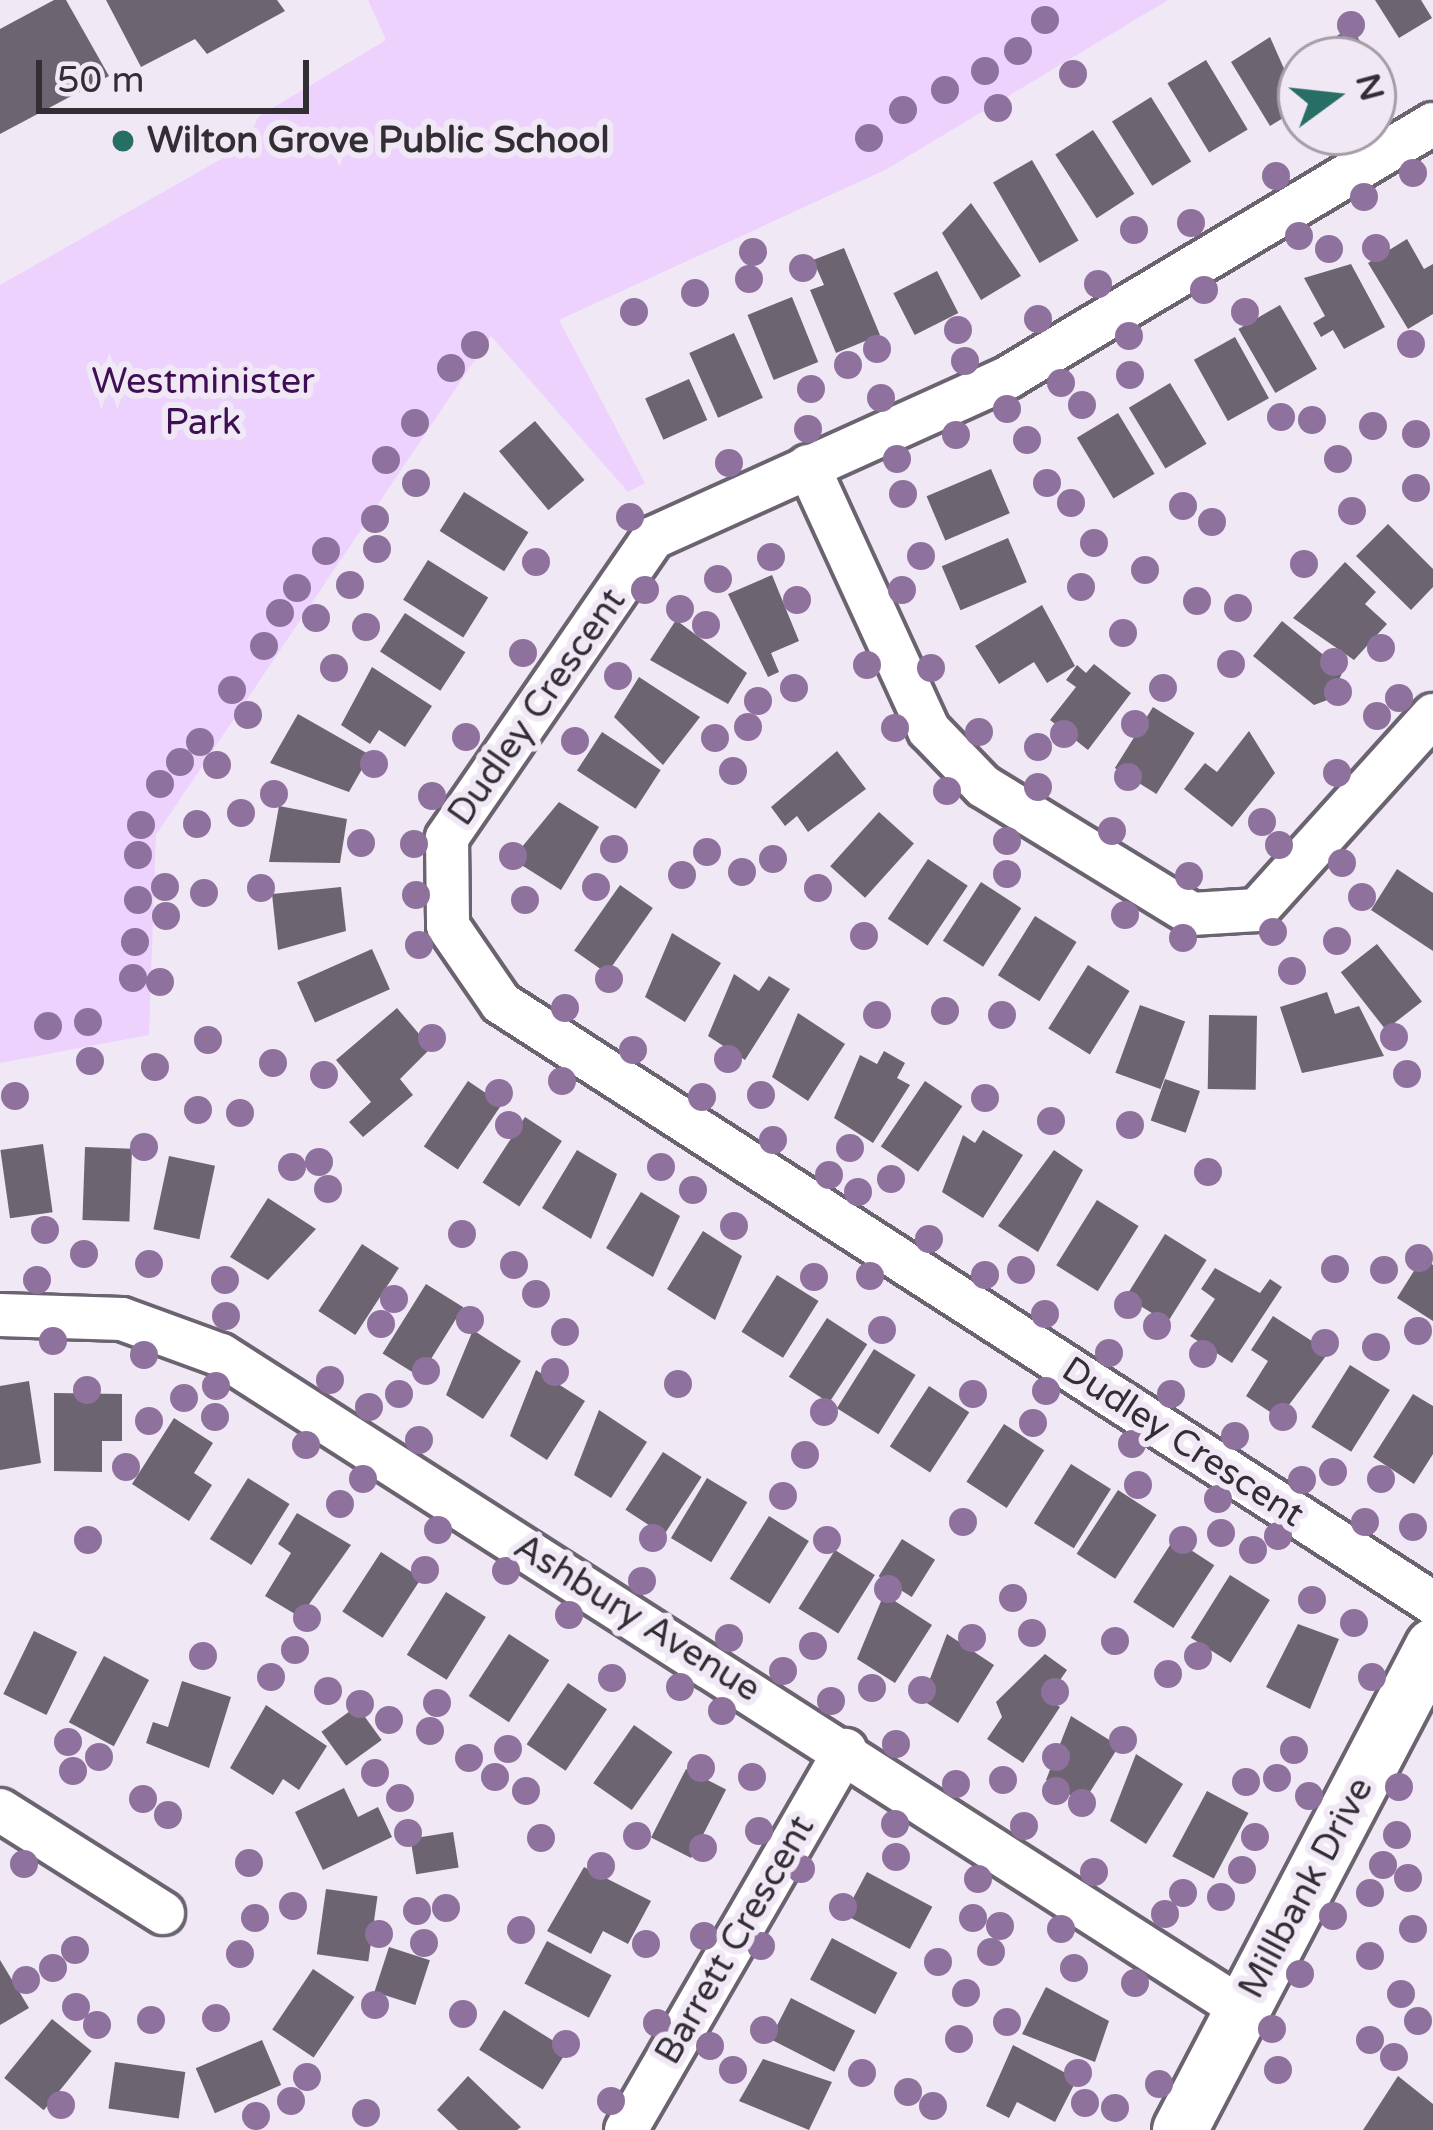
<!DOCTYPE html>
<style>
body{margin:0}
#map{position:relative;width:1433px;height:2130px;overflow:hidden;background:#f1e8f6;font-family:"Varela Round",sans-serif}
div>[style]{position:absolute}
.green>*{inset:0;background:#edd2fe}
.building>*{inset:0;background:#6c6470;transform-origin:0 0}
.roads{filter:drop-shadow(3px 0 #6b6370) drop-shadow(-3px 0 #6b6370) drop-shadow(0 3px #6b6370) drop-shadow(0 -3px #6b6370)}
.minor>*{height:42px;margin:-21px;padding:0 21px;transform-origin:21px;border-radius:21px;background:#fff}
.tertiary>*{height:54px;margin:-27px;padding:0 27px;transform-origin:27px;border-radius:27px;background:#fff}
.trees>*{width:28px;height:28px;margin:-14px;border-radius:50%;background:#8f719d}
.dots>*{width:33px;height:33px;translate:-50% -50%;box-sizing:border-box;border:6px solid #f1e8f6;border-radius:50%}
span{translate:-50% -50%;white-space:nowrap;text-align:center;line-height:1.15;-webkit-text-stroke:12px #f1e8f6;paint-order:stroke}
.poi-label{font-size:36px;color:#322f34;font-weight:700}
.left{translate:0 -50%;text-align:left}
.park-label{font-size:36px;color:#3f0f54}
.street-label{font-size:36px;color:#322f34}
.north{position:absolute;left:1277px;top:36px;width:120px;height:120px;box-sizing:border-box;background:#f1e8f6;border:3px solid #a59ea8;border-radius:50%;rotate:75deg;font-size:33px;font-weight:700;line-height:48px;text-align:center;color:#322f34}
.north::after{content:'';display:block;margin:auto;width:42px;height:54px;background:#276e64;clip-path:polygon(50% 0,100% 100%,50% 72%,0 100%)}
.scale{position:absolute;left:36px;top:60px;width:273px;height:54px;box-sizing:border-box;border:6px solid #322f34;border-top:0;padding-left:15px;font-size:36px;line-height:42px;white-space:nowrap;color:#322f34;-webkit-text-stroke:9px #f1e8f6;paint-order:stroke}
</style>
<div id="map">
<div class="green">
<i style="clip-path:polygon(368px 0,1168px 0,887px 169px,559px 320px,645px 483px,628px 492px,491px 336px,156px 835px,149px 1035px,0 1063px,0 285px,244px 146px,259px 116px,386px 40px)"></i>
</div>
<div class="building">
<i style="clip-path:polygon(54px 0,66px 0,109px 76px,0 134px,0 29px)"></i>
<i style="clip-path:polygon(106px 0,277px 0,285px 11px,207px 54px,195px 39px,141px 67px)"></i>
<i style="clip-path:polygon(1375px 0,1421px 0,1432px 18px,1399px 38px)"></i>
<i style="clip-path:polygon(1351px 27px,1372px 60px,1316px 60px,1311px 52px)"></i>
<i style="clip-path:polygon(1270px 37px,1301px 107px,1270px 126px,1231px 62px)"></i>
<i style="left:1206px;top:60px;width:81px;height:45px;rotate:59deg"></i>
<i style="left:1151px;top:97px;width:76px;height:46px;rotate:58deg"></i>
<i style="left:1093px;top:130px;width:76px;height:45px;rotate:57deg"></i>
<i style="left:1032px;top:160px;width:93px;height:45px;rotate:60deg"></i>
<i style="clip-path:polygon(971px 203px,1021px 276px,981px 300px,942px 233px)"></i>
<i style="clip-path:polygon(1407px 239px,1424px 269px,1433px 264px,1433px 314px,1408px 329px,1368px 263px)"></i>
<i style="clip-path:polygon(844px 248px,880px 335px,836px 353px,810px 290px,824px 285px,813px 260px)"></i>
<i style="clip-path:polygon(1351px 264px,1385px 327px,1344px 349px,1333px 330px,1321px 337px,1313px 323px,1325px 316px,1304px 278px)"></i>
<i style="left:937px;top:271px;width:47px;height:49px;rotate:63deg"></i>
<i style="left:792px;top:297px;width:70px;height:48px;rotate:68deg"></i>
<i style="left:1280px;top:305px;width:74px;height:48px;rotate:60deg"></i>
<i style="left:734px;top:333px;width:71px;height:49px;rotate:66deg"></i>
<i style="left:1235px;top:337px;width:70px;height:47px;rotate:61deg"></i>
<i style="left:689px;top:379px;width:45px;height:48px;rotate:66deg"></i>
<i style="left:1170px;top:383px;width:71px;height:48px;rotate:59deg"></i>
<i style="left:1118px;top:413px;width:71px;height:48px;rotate:59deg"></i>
<i style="left:535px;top:421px;width:77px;height:47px;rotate:50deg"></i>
<i style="left:991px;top:469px;width:48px;height:70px;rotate:67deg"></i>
<i style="left:464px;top:492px;width:76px;height:46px;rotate:32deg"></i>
<i style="clip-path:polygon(1388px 524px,1433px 569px,1433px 587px,1411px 610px,1356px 556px)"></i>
<i style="left:1008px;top:538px;width:48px;height:72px;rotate:67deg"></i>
<i style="left:428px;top:560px;width:71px;height:47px;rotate:32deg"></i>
<i style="clip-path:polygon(1345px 562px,1376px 592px,1365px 604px,1387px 624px,1354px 660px,1293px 618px)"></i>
<i style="clip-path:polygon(772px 575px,799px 641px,771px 653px,779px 672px,768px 677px,728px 594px)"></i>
<i style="clip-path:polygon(1042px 605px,1075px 666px,1047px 683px,1034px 662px,999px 684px,975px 646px)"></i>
<i style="left:405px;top:613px;width:72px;height:46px;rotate:33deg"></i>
<i style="clip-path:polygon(676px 620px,747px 673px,728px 704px,650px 660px)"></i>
<i style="clip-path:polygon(1282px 621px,1343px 671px,1330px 699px,1314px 705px,1253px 656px)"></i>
<i style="clip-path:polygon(1094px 664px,1131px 693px,1088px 750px,1050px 720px,1076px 687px,1066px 680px,1077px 665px,1086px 673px)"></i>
<i style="clip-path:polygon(372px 667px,432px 706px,405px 747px,379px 730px,370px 744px,341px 725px)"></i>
<i style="clip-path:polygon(639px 677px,700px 717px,663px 765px,614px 717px)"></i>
<i style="left:1153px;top:707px;width:49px;height:72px;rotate:32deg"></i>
<i style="clip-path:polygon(298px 714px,370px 755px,349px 792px,270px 763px)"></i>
<i style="clip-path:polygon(1249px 731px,1275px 773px,1232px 827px,1184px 789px,1205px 763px,1217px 772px)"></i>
<i style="left:602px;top:732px;width:70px;height:46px;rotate:33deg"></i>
<i style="clip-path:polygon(837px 751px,866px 789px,808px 832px,797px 816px,785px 826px,771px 807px)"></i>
<i style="clip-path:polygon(559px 802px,599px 827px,561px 890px,512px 859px)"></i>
<i style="clip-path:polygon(279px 806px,347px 819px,340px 863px,269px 862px)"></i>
<i style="left:879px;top:812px;width:47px;height:73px;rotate:42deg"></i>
<i style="left:928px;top:859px;width:48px;height:72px;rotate:34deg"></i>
<i style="clip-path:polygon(1397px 869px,1433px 893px,1433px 951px,1371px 910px)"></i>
<i style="left:981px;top:882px;width:48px;height:70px;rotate:33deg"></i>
<i style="left:620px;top:885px;width:40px;height:80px;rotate:35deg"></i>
<i style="clip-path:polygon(341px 887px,346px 931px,278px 950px,272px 894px)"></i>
<i style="left:1035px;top:916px;width:49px;height:70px;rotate:32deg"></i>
<i style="clip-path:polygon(672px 933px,721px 963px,685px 1022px,645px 997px)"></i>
<i style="left:1377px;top:944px;width:73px;height:46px;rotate:52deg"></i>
<i style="left:372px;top:949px;width:44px;height:82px;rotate:66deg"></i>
<i style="left:1088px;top:965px;width:49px;height:75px;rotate:32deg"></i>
<i style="clip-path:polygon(734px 974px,759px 991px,769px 976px,790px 989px,745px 1060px,708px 1036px)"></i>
<i style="clip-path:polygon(1327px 992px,1335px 1014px,1359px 1006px,1384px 1056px,1302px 1073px,1280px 1007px)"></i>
<i style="left:1140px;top:1005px;width:48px;height:72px;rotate:20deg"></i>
<i style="clip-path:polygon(397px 1008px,431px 1048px,400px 1079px,413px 1095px,363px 1137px,349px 1122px,371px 1102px,336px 1060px)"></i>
<i style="clip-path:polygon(798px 1013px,845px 1044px,808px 1101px,772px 1077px)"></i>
<i style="left:1209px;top:1015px;width:48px;height:74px;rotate:1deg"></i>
<i style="clip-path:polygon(884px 1051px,905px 1063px,897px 1078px,910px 1085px,873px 1143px,834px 1118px,860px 1055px,877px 1064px)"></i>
<i style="left:1165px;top:1079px;width:37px;height:44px;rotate:19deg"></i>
<i style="left:468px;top:1081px;width:41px;height:79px;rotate:34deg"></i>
<i style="left:925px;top:1081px;width:45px;height:79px;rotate:34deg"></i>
<i style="left:525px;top:1117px;width:44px;height:78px;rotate:33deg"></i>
<i style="clip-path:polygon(983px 1130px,1023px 1155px,983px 1218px,942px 1192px,963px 1135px,975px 1143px)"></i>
<i style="left:43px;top:1144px;width:69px;height:43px;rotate:82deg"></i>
<i style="left:85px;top:1147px;width:47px;height:73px;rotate:2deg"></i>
<i style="clip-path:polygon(577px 1150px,617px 1174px,591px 1239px,542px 1208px)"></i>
<i style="clip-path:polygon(1054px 1150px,1083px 1170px,1038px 1252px,998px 1226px)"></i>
<i style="left:169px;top:1156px;width:47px;height:75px;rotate:12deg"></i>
<i style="clip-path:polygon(641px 1192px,680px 1216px,653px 1277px,606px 1248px)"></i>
<i style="clip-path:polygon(268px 1198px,316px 1229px,268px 1280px,230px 1257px)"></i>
<i style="left:1097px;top:1200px;width:49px;height:77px;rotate:32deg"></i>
<i style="clip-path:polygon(703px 1231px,742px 1256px,715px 1320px,667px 1289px)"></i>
<i style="left:1165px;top:1234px;width:49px;height:74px;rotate:32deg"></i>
<i style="left:362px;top:1244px;width:44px;height:80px;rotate:33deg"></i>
<i style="clip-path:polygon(1422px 1258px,1433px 1265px,1433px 1321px,1397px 1298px)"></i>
<i style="clip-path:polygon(1215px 1268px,1260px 1293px,1270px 1279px,1282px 1287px,1232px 1363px,1190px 1336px,1215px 1299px,1201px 1289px)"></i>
<i style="left:777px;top:1275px;width:49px;height:67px;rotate:32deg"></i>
<i style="left:426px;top:1284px;width:44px;height:82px;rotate:32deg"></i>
<i style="clip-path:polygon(1273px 1316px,1329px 1352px,1279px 1418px,1246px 1396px,1268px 1361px,1251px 1350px)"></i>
<i style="left:827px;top:1318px;width:48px;height:70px;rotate:33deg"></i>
<i style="clip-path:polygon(473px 1330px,521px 1361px,483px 1419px,446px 1395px)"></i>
<i style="left:874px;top:1349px;width:49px;height:70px;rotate:32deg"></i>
<i style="left:1350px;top:1365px;width:47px;height:73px;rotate:32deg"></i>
<i style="clip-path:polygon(536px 1370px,585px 1401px,547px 1460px,510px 1436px)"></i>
<i style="clip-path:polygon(29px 1381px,41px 1463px,0 1470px,0 1386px)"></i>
<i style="left:929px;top:1386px;width:48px;height:72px;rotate:33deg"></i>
<i style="clip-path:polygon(54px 1393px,122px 1394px,122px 1441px,102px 1441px,102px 1472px,54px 1471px)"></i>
<i style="clip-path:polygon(1413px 1394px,1433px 1406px,1433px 1454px,1414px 1484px,1373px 1457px)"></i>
<i style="clip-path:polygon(599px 1410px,647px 1442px,611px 1498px,574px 1475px)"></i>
<i style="clip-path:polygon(174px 1418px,213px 1443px,194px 1473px,212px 1485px,189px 1521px,132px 1484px)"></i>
<i style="left:1004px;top:1424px;width:48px;height:69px;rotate:33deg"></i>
<i style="left:663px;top:1452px;width:46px;height:69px;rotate:33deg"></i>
<i style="left:1071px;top:1464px;width:47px;height:70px;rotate:32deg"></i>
<i style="left:248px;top:1478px;width:49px;height:72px;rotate:32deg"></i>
<i style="left:707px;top:1478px;width:47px;height:70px;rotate:31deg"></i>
<i style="left:1118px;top:1490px;width:46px;height:76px;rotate:33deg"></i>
<i style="clip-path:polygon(297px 1513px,351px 1545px,300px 1617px,265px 1596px,291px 1553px,278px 1544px)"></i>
<i style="left:769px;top:1516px;width:47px;height:74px;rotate:32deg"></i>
<i style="left:902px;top:1539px;width:39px;height:44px;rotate:32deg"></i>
<i style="left:1174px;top:1539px;width:48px;height:75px;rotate:33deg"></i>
<i style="left:835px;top:1550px;width:47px;height:69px;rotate:32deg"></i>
<i style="left:381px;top:1552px;width:48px;height:71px;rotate:33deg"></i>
<i style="left:1230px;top:1575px;width:47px;height:74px;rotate:32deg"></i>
<i style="left:446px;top:1592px;width:47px;height:74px;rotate:32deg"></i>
<i style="clip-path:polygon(884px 1594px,932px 1625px,895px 1683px,857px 1659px)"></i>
<i style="clip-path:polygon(1298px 1624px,1339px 1639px,1310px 1709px,1266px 1687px)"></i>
<i style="left:34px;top:1631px;width:48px;height:70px;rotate:26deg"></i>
<i style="left:509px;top:1634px;width:48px;height:74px;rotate:33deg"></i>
<i style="clip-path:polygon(947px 1634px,994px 1665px,958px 1723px,922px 1700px)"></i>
<i style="clip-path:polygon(1045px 1654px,1067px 1670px,1047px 1699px,1060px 1707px,1023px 1763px,987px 1739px,1002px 1717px,996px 1702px)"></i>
<i style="left:104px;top:1656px;width:51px;height:75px;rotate:28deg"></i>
<i style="clip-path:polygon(182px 1681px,231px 1697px,209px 1768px,146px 1743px,153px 1722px,168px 1727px)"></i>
<i style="left:568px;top:1683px;width:47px;height:74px;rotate:34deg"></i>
<i style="clip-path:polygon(266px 1705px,327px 1746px,299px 1790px,283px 1779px,273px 1795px,230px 1768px)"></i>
<i style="left:357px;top:1706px;width:42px;height:44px;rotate:54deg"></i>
<i style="clip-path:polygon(1071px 1716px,1119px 1746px,1083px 1803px,1046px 1780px)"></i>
<i style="left:634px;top:1725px;width:47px;height:71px;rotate:35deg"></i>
<i style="clip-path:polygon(1136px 1754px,1183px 1784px,1146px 1844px,1110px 1821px)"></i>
<i style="left:686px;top:1769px;width:45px;height:77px;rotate:27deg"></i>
<i style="clip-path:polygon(344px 1788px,358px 1817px,378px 1807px,392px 1837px,323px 1870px,295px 1812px)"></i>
<i style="left:1207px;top:1791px;width:47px;height:74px;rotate:28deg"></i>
<i style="left:453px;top:1832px;width:36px;height:43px;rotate:81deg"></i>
<i style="clip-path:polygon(584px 1867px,651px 1901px,628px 1944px,603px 1931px,591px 1954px,547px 1931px)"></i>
<i style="left:867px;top:1872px;width:74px;height:48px;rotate:28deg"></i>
<i style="left:326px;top:1889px;width:52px;height:66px;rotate:8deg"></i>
<i style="left:832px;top:1938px;width:74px;height:47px;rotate:28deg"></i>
<i style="left:547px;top:1941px;width:73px;height:48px;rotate:28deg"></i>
<i style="left:389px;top:1947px;width:43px;height:47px;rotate:18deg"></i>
<i style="clip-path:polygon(0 1960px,29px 2008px,0 2025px)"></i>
<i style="left:313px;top:1969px;width:50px;height:73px;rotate:34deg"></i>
<i style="clip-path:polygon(1046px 1987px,1109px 2021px,1095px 2062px,1022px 2034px)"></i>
<i style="left:791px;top:1998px;width:72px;height:46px;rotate:27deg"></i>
<i style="left:504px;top:2010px;width:75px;height:47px;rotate:32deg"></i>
<i style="left:52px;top:2019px;width:51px;height:76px;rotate:39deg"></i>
<i style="left:262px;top:2040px;width:49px;height:72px;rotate:67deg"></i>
<i style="clip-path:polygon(1013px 2045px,1077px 2079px,1055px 2122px,1017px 2102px,1009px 2118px,986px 2106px)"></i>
<i style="clip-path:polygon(763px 2059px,832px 2082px,809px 2130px,739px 2101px)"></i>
<i style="left:115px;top:2062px;width:71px;height:47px;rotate:8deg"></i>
<i style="clip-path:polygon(468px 2076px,521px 2127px,517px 2130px,458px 2130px,437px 2110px)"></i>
<i style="clip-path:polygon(1398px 2076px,1433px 2104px,1433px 2130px,1363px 2130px)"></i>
</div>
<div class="roads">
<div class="minor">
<i style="left:1433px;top:124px;width:494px;rotate:149.2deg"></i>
<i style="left:1009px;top:377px;width:391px;rotate:155.7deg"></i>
<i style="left:653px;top:538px;width:364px;rotate:124.5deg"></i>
<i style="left:447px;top:838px;width:88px;rotate:89.3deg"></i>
<i style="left:448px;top:926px;width:93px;rotate:55.5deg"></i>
<i style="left:501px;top:1003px;width:1108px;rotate:32.77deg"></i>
<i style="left:808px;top:466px;width:290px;rotate:65.4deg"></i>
<i style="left:929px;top:730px;width:78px;rotate:46deg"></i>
<i style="left:983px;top:786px;width:245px;rotate:31.5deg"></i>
<i style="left:1192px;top:914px;width:65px;rotate:-3.5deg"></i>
<i style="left:1257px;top:910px;width:263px;rotate:-47.9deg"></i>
<i style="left:0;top:1315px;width:122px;rotate:1.9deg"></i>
<i style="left:122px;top:1319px;width:105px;rotate:20deg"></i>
<i style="left:221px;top:1355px;width:1213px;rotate:32.64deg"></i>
<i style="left:0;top:1810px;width:193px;rotate:32.3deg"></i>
<i style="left:626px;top:2130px;width:439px;rotate:-60deg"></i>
</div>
<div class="tertiary">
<i style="left:1180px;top:2130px;width:546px;rotate:-62.4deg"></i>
</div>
</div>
<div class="trees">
<i style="left:1045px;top:20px"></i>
<i style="left:1351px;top:25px"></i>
<i style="left:1018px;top:51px"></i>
<i style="left:985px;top:71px"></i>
<i style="left:1073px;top:74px"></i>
<i style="left:945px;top:90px"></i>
<i style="left:998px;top:108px"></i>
<i style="left:903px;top:110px"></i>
<i style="left:869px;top:138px"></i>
<i style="left:1413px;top:173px"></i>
<i style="left:1276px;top:176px"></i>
<i style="left:1364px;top:197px"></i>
<i style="left:1191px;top:223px"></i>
<i style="left:1134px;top:230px"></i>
<i style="left:1299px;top:236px"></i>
<i style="left:1376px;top:248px"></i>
<i style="left:1329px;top:249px"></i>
<i style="left:753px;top:252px"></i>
<i style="left:803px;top:268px"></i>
<i style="left:749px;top:279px"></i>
<i style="left:1098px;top:284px"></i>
<i style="left:1204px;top:290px"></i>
<i style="left:695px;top:293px"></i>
<i style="left:634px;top:312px"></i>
<i style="left:1245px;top:312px"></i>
<i style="left:1038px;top:319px"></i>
<i style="left:958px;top:330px"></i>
<i style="left:1129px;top:336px"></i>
<i style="left:1411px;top:344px"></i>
<i style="left:475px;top:345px"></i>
<i style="left:877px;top:349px"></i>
<i style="left:965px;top:361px"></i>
<i style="left:848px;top:365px"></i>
<i style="left:451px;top:368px"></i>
<i style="left:1130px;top:375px"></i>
<i style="left:1061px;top:383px"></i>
<i style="left:811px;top:389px"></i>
<i style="left:881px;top:398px"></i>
<i style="left:1082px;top:405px"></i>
<i style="left:1007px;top:409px"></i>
<i style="left:1281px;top:417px"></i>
<i style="left:1312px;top:420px"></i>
<i style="left:415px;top:423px"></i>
<i style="left:1373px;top:426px"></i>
<i style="left:808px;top:429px"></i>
<i style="left:1416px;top:434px"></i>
<i style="left:956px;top:435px"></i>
<i style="left:1027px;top:440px"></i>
<i style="left:897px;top:459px"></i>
<i style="left:1338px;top:459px"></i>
<i style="left:386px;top:460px"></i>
<i style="left:729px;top:463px"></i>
<i style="left:416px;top:483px"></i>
<i style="left:1047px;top:483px"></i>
<i style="left:1416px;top:488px"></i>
<i style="left:903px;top:494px"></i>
<i style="left:1071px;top:503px"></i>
<i style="left:1183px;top:506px"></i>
<i style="left:1352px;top:511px"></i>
<i style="left:630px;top:517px"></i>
<i style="left:375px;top:519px"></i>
<i style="left:1212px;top:522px"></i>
<i style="left:1094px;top:543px"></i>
<i style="left:377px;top:549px"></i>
<i style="left:326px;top:551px"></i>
<i style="left:921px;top:556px"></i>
<i style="left:771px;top:557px"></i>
<i style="left:536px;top:562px"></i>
<i style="left:1304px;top:564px"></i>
<i style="left:1145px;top:570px"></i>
<i style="left:718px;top:579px"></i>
<i style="left:350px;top:585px"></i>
<i style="left:1081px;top:587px"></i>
<i style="left:297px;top:588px"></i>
<i style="left:645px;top:590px"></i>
<i style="left:902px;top:590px"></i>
<i style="left:797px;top:600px"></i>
<i style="left:1197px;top:601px"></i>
<i style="left:1238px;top:608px"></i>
<i style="left:680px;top:609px"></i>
<i style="left:280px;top:613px"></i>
<i style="left:316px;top:618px"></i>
<i style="left:706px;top:625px"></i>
<i style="left:366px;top:627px"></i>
<i style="left:1123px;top:633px"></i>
<i style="left:264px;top:646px"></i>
<i style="left:1381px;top:648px"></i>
<i style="left:523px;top:653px"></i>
<i style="left:1334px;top:662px"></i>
<i style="left:1231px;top:664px"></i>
<i style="left:867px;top:665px"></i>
<i style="left:334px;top:668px"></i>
<i style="left:931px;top:668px"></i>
<i style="left:618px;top:676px"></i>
<i style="left:794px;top:688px"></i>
<i style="left:1163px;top:688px"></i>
<i style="left:232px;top:690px"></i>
<i style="left:1338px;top:692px"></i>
<i style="left:1399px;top:698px"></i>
<i style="left:758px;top:701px"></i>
<i style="left:248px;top:715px"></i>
<i style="left:1377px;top:716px"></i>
<i style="left:1135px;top:724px"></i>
<i style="left:748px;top:727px"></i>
<i style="left:895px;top:728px"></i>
<i style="left:979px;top:732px"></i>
<i style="left:1064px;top:734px"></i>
<i style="left:466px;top:737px"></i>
<i style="left:715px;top:738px"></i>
<i style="left:575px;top:741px"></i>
<i style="left:200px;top:742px"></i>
<i style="left:1038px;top:747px"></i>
<i style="left:180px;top:762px"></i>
<i style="left:374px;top:764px"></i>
<i style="left:217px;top:765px"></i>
<i style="left:733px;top:771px"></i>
<i style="left:1337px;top:773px"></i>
<i style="left:1128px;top:777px"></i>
<i style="left:160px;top:784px"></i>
<i style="left:1038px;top:787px"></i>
<i style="left:947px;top:791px"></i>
<i style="left:274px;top:794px"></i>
<i style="left:432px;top:796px"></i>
<i style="left:241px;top:813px"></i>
<i style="left:1262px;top:822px"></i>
<i style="left:197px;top:824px"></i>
<i style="left:141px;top:825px"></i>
<i style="left:1112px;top:831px"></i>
<i style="left:1007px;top:841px"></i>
<i style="left:361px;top:843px"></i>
<i style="left:414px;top:844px"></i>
<i style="left:1279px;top:845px"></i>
<i style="left:614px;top:849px"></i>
<i style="left:707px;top:852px"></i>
<i style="left:138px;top:855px"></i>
<i style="left:513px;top:856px"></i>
<i style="left:773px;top:859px"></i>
<i style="left:1342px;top:863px"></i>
<i style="left:742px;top:872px"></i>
<i style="left:1007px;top:874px"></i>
<i style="left:682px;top:875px"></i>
<i style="left:1189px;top:876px"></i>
<i style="left:165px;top:887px"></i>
<i style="left:596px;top:887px"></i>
<i style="left:261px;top:888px"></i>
<i style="left:818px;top:888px"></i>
<i style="left:204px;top:893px"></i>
<i style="left:416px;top:895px"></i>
<i style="left:1362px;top:897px"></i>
<i style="left:138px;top:900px"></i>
<i style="left:525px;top:900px"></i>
<i style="left:1125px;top:915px"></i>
<i style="left:166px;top:916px"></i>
<i style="left:1273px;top:932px"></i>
<i style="left:864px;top:936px"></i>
<i style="left:1183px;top:938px"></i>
<i style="left:1337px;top:941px"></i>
<i style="left:135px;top:942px"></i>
<i style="left:419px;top:945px"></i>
<i style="left:1292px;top:971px"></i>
<i style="left:133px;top:978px"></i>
<i style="left:609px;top:979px"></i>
<i style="left:160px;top:982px"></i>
<i style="left:565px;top:1008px"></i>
<i style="left:945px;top:1011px"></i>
<i style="left:877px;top:1015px"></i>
<i style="left:1002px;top:1015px"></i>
<i style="left:88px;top:1022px"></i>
<i style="left:48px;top:1026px"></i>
<i style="left:1394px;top:1037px"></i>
<i style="left:432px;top:1038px"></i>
<i style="left:208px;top:1040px"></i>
<i style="left:633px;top:1050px"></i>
<i style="left:728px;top:1059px"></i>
<i style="left:90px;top:1061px"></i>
<i style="left:273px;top:1063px"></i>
<i style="left:155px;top:1067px"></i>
<i style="left:1407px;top:1074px"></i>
<i style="left:324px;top:1075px"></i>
<i style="left:562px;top:1081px"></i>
<i style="left:499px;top:1093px"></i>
<i style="left:761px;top:1095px"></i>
<i style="left:15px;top:1096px"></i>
<i style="left:702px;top:1097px"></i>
<i style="left:985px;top:1098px"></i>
<i style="left:198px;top:1110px"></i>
<i style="left:240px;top:1113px"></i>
<i style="left:1051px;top:1121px"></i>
<i style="left:509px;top:1125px"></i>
<i style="left:1130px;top:1125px"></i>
<i style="left:773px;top:1140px"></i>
<i style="left:144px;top:1147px"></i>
<i style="left:850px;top:1148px"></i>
<i style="left:319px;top:1162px"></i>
<i style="left:292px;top:1167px"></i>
<i style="left:661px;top:1167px"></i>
<i style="left:1208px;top:1172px"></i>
<i style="left:829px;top:1175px"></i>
<i style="left:891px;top:1179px"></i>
<i style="left:328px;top:1189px"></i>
<i style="left:693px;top:1190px"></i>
<i style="left:858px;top:1192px"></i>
<i style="left:734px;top:1226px"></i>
<i style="left:45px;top:1230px"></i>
<i style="left:462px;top:1234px"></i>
<i style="left:929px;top:1239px"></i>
<i style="left:84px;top:1254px"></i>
<i style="left:1419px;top:1258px"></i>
<i style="left:149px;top:1264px"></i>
<i style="left:514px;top:1265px"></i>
<i style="left:1335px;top:1269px"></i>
<i style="left:1021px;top:1270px"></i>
<i style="left:1384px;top:1270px"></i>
<i style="left:985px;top:1275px"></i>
<i style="left:870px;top:1276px"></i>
<i style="left:814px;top:1277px"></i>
<i style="left:37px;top:1280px"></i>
<i style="left:225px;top:1280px"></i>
<i style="left:536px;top:1294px"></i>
<i style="left:394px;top:1299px"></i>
<i style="left:1128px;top:1305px"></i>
<i style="left:1045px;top:1314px"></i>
<i style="left:226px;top:1316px"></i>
<i style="left:470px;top:1320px"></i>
<i style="left:381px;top:1324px"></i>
<i style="left:1157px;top:1326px"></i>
<i style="left:882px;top:1330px"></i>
<i style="left:1418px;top:1331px"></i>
<i style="left:565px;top:1332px"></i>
<i style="left:53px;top:1341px"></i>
<i style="left:1325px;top:1343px"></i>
<i style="left:1376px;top:1347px"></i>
<i style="left:1109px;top:1353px"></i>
<i style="left:1203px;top:1354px"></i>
<i style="left:144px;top:1355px"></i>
<i style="left:426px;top:1371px"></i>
<i style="left:555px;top:1372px"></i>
<i style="left:330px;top:1380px"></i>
<i style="left:678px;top:1384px"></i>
<i style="left:216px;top:1386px"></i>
<i style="left:87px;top:1390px"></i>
<i style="left:1046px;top:1391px"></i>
<i style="left:399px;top:1394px"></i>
<i style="left:973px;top:1394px"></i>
<i style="left:1171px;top:1394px"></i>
<i style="left:184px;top:1398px"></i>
<i style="left:369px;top:1407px"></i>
<i style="left:824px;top:1412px"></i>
<i style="left:215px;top:1417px"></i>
<i style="left:1283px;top:1417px"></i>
<i style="left:149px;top:1421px"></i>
<i style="left:1033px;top:1423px"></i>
<i style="left:1235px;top:1436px"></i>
<i style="left:419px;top:1440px"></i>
<i style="left:1132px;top:1444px"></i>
<i style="left:306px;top:1445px"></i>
<i style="left:805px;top:1455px"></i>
<i style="left:126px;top:1467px"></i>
<i style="left:1333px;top:1472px"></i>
<i style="left:363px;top:1479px"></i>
<i style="left:1381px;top:1479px"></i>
<i style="left:1302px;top:1480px"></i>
<i style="left:1138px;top:1485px"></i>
<i style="left:783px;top:1496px"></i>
<i style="left:1218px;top:1499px"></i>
<i style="left:340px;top:1504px"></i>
<i style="left:963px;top:1522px"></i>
<i style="left:1365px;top:1522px"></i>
<i style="left:1413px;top:1527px"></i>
<i style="left:438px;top:1530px"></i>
<i style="left:1221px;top:1533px"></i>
<i style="left:1278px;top:1536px"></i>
<i style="left:653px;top:1538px"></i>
<i style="left:88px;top:1540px"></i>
<i style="left:827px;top:1540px"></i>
<i style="left:1183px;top:1540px"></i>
<i style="left:1253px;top:1550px"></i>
<i style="left:425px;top:1570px"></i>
<i style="left:506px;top:1571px"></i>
<i style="left:642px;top:1581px"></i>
<i style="left:888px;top:1589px"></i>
<i style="left:1013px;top:1598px"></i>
<i style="left:1312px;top:1600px"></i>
<i style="left:569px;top:1615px"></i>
<i style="left:307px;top:1618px"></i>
<i style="left:1354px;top:1623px"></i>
<i style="left:1032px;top:1633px"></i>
<i style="left:729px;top:1638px"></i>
<i style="left:972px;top:1638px"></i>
<i style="left:1115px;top:1641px"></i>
<i style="left:813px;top:1646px"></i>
<i style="left:295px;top:1650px"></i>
<i style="left:203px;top:1656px"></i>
<i style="left:1198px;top:1656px"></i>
<i style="left:783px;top:1671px"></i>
<i style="left:1168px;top:1674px"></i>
<i style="left:271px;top:1677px"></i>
<i style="left:1372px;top:1677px"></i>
<i style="left:612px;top:1678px"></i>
<i style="left:680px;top:1687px"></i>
<i style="left:872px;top:1688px"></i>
<i style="left:922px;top:1690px"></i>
<i style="left:328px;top:1691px"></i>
<i style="left:1055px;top:1692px"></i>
<i style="left:831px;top:1701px"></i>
<i style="left:437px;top:1703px"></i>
<i style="left:360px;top:1704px"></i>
<i style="left:722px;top:1711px"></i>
<i style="left:389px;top:1720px"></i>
<i style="left:430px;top:1731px"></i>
<i style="left:1123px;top:1740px"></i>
<i style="left:68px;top:1742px"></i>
<i style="left:896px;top:1744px"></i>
<i style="left:508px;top:1749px"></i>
<i style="left:1294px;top:1750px"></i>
<i style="left:99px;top:1757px"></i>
<i style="left:1056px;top:1757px"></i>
<i style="left:469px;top:1758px"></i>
<i style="left:701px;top:1768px"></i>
<i style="left:73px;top:1771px"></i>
<i style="left:375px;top:1773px"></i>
<i style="left:495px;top:1777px"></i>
<i style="left:752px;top:1777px"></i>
<i style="left:1277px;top:1778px"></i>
<i style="left:1003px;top:1780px"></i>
<i style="left:1246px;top:1782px"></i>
<i style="left:956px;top:1784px"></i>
<i style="left:1399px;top:1787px"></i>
<i style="left:526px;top:1791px"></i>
<i style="left:1056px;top:1791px"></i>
<i style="left:1309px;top:1796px"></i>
<i style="left:400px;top:1798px"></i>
<i style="left:143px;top:1799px"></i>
<i style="left:1082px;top:1803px"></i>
<i style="left:168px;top:1815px"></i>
<i style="left:895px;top:1824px"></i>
<i style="left:1024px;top:1826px"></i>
<i style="left:759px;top:1831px"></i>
<i style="left:408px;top:1833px"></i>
<i style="left:1397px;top:1835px"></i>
<i style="left:637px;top:1836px"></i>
<i style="left:1255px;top:1837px"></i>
<i style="left:541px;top:1838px"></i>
<i style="left:703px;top:1848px"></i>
<i style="left:896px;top:1857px"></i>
<i style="left:249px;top:1863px"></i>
<i style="left:24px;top:1864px"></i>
<i style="left:1383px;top:1865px"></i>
<i style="left:601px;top:1866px"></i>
<i style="left:801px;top:1869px"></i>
<i style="left:1242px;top:1870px"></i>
<i style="left:1094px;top:1872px"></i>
<i style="left:1408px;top:1878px"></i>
<i style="left:978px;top:1879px"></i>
<i style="left:1183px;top:1893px"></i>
<i style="left:1370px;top:1893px"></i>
<i style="left:1221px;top:1897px"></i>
<i style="left:293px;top:1906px"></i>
<i style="left:843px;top:1907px"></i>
<i style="left:446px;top:1908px"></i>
<i style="left:417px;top:1911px"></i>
<i style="left:1165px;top:1914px"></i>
<i style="left:1333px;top:1916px"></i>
<i style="left:255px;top:1918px"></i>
<i style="left:973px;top:1918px"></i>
<i style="left:1000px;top:1926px"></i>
<i style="left:1061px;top:1929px"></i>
<i style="left:1413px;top:1929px"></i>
<i style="left:521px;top:1930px"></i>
<i style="left:379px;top:1934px"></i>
<i style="left:704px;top:1936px"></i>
<i style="left:424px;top:1943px"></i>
<i style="left:646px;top:1944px"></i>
<i style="left:761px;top:1946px"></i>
<i style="left:75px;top:1950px"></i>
<i style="left:991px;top:1952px"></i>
<i style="left:240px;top:1954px"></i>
<i style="left:1370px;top:1956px"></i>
<i style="left:938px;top:1962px"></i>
<i style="left:53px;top:1968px"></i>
<i style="left:1074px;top:1968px"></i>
<i style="left:1300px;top:1974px"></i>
<i style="left:26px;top:1980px"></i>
<i style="left:1135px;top:1983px"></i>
<i style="left:966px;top:1993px"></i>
<i style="left:1401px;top:1994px"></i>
<i style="left:375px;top:2005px"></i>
<i style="left:76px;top:2007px"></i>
<i style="left:463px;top:2014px"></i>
<i style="left:216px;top:2018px"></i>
<i style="left:151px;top:2020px"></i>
<i style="left:1418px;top:2021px"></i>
<i style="left:1007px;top:2022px"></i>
<i style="left:657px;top:2023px"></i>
<i style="left:97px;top:2025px"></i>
<i style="left:1272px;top:2029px"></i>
<i style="left:764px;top:2030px"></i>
<i style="left:959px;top:2039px"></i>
<i style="left:1370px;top:2040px"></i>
<i style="left:566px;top:2044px"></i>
<i style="left:710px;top:2046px"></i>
<i style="left:1394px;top:2057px"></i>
<i style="left:733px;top:2070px"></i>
<i style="left:1278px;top:2070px"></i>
<i style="left:862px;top:2073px"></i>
<i style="left:1078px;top:2073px"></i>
<i style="left:307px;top:2077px"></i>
<i style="left:1159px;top:2084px"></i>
<i style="left:908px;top:2092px"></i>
<i style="left:291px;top:2101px"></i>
<i style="left:611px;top:2101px"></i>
<i style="left:1085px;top:2103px"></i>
<i style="left:61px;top:2105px"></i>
<i style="left:933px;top:2106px"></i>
<i style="left:1115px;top:2108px"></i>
<i style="left:366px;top:2113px"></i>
<i style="left:256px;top:2116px"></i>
</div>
<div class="dots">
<i style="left:123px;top:141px;background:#276e64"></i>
</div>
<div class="poi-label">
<span class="left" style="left:147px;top:141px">Wilton Grove Public School</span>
</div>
<div class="park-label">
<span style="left:203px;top:402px">Westminister<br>Park</span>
</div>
<div class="street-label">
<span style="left:537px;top:707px;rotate:-55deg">Dudley Crescent</span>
<span style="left:1183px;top:1442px;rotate:33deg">Dudley Crescent</span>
<span style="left:637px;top:1618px;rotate:32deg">Ashbury Avenue</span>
<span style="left:1306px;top:1888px;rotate:-62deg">Millbank Drive</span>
<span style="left:735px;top:1940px;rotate:-60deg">Barrett Crescent</span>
</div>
<div class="north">N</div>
<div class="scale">50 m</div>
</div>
